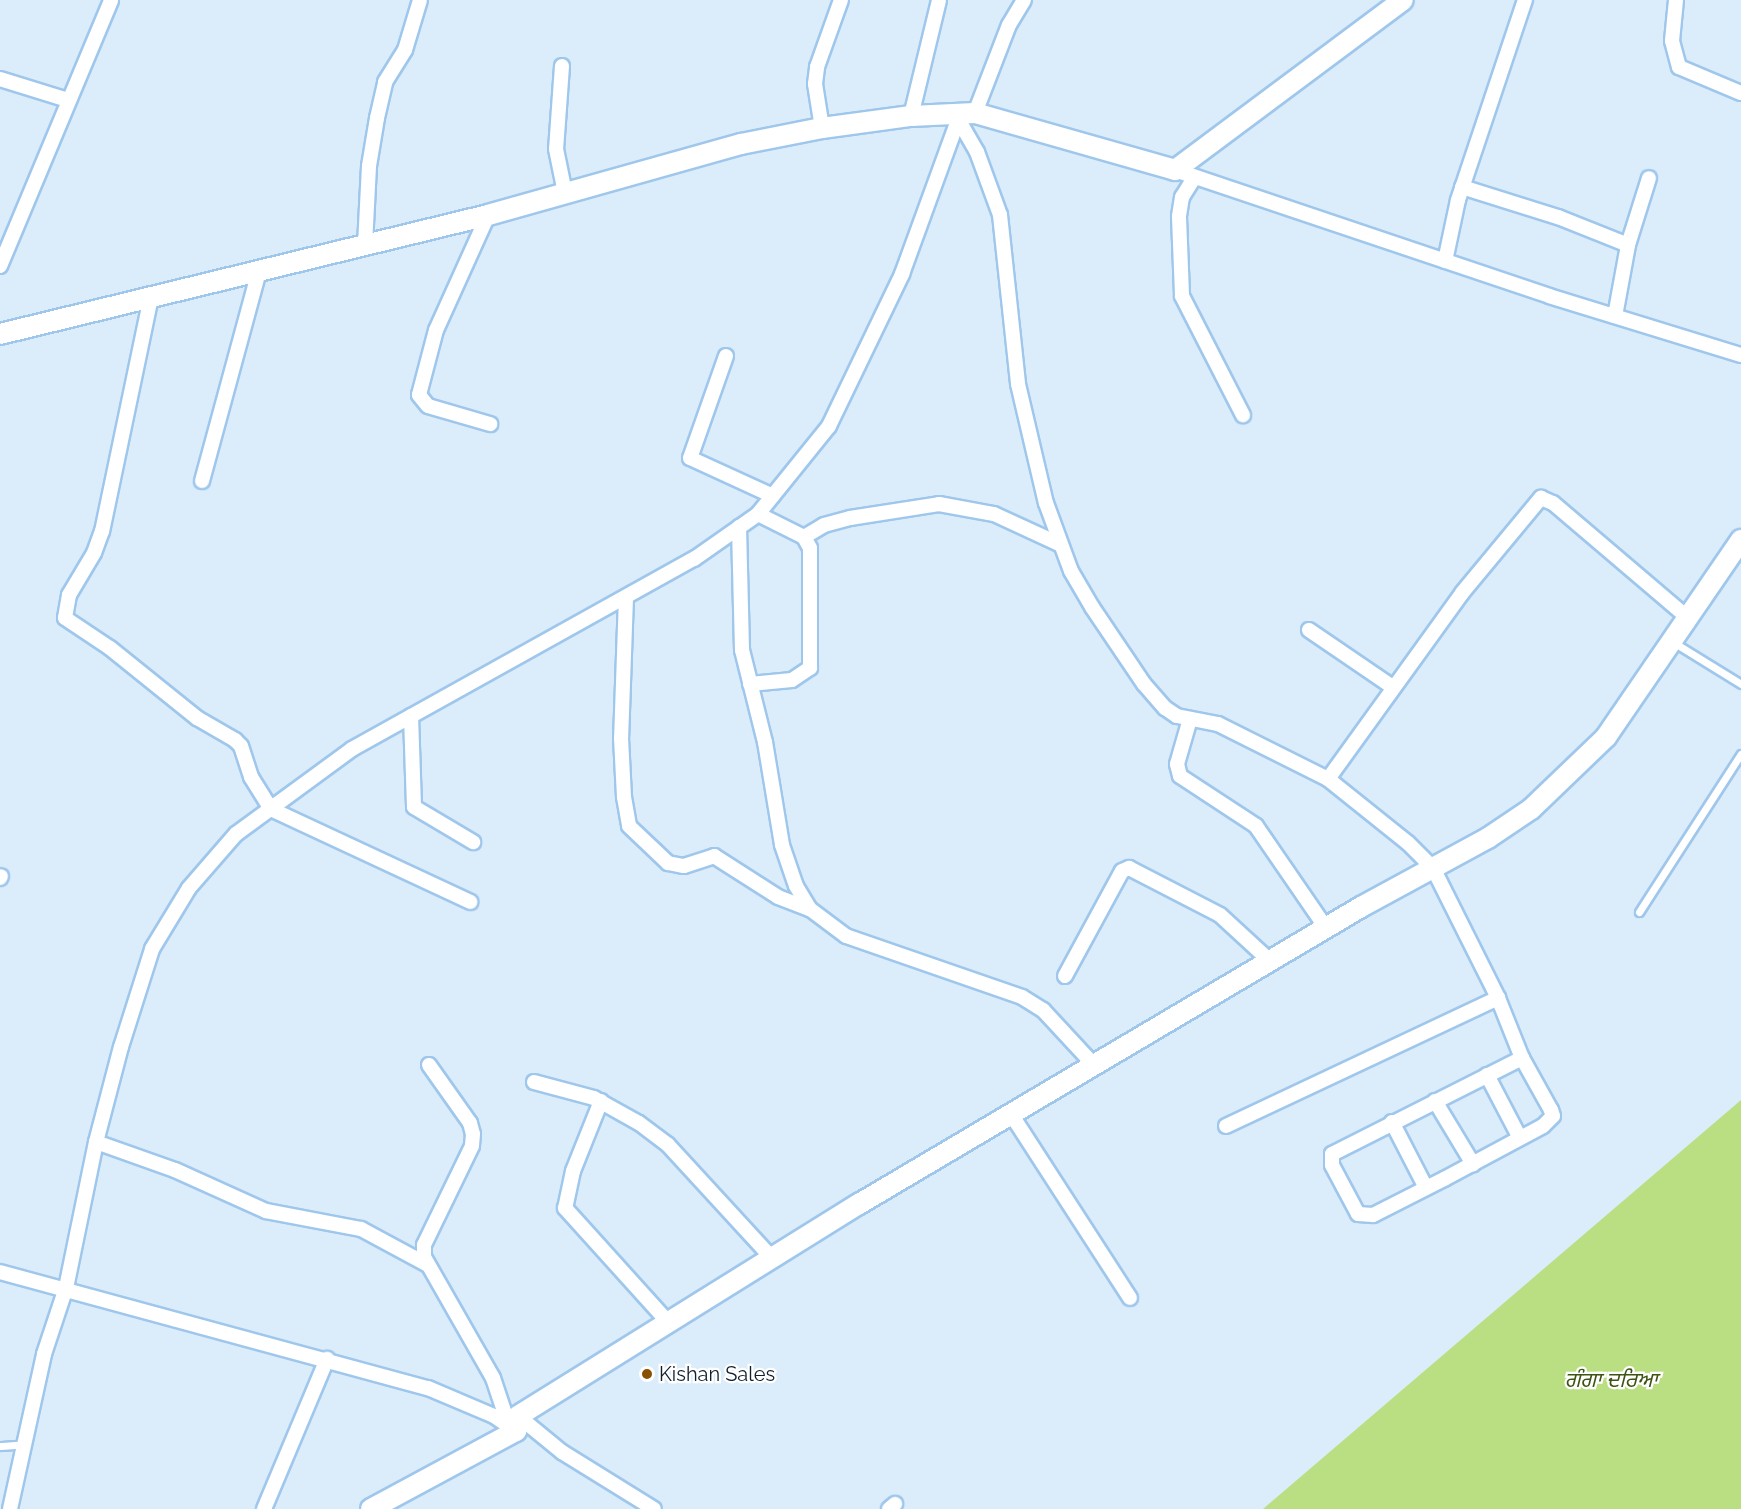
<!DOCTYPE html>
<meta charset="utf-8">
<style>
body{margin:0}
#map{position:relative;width:1741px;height:1509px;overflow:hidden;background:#dbecfb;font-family:Raleway,"Noto Sans Gurmukhi",sans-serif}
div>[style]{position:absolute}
.water>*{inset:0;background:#badf82}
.roads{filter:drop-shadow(2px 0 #9fc7ec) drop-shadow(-2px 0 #9fc7ec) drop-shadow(0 2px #9fc7ec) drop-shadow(0 -2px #9fc7ec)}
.lane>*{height:7px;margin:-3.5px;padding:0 3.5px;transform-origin:3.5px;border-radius:3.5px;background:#fff}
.street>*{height:14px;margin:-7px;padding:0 7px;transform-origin:7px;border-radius:7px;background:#fff}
.secondary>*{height:20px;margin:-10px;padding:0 10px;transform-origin:10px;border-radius:10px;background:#fff}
.dots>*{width:16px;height:16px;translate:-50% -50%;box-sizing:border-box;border:3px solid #fff;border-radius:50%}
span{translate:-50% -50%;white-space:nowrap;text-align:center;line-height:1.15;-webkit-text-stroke:4.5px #fff;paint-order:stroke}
.poi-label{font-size:20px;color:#11202e}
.left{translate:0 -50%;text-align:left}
.water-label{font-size:21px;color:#3d5412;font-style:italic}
</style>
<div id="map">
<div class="water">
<i style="clip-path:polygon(1741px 1100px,1741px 1509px,1263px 1509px)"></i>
</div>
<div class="roads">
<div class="lane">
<i style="left:1673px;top:642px;width:80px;rotate:31.7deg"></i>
<i style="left:1639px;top:912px;width:188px;rotate:-57.2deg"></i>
<i style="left:0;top:1446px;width:26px;rotate:-4deg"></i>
</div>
<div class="street">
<i style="left:1676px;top:0;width:41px;rotate:95.6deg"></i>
<i style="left:1672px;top:41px;width:27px;rotate:75deg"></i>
<i style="left:1679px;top:67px;width:67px;rotate:22.8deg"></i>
<i style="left:562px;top:66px;width:83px;rotate:94.1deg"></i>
<i style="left:556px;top:149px;width:45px;rotate:78.4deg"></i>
<i style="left:0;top:79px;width:71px;rotate:17.2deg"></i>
<i style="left:975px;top:113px;width:94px;rotate:-68.9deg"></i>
<i style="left:1009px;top:25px;width:29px;rotate:-59deg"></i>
<i style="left:911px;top:116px;width:119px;rotate:-76.4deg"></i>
<i style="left:958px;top:119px;width:38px;rotate:60deg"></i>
<i style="left:977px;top:152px;width:67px;rotate:69.9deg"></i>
<i style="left:1000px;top:215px;width:170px;rotate:83.9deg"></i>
<i style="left:1018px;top:384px;width:122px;rotate:76.8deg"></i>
<i style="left:1046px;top:503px;width:72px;rotate:69.8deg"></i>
<i style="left:1071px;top:571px;width:42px;rotate:59.7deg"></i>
<i style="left:1092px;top:607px;width:93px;rotate:56deg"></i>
<i style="left:1144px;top:684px;width:32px;rotate:49deg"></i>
<i style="left:1165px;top:708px;width:14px;rotate:34deg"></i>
<i style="left:1177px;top:716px;width:42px;rotate:11deg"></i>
<i style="left:1218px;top:724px;width:123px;rotate:26.6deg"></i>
<i style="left:1328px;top:779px;width:102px;rotate:38.7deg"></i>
<i style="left:1408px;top:843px;width:35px;rotate:45deg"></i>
<i style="left:1433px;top:868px;width:145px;rotate:63.4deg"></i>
<i style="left:1498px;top:998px;width:65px;rotate:68.2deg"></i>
<i style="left:1522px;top:1058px;width:60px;rotate:60.9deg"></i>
<i style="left:1551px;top:1110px;width:6px;rotate:72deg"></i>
<i style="left:1553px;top:1116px;width:14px;rotate:135deg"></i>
<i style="left:1543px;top:1126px;width:112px;rotate:151.8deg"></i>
<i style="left:1444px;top:1179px;width:80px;rotate:153.1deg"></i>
<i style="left:1373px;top:1215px;width:15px;rotate:-176deg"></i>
<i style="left:1358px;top:1214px;width:55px;rotate:-118deg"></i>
<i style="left:1332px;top:1165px;width:11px;rotate:-90deg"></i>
<i style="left:1332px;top:1154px;width:213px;rotate:-26.8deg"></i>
<i style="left:822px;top:128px;width:45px;rotate:-99deg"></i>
<i style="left:815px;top:84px;width:17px;rotate:-83deg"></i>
<i style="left:817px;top:67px;width:71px;rotate:-70.3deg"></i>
<i style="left:1175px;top:170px;width:395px;rotate:18.6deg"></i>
<i style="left:1549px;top:296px;width:201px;rotate:17.1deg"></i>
<i style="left:1194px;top:178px;width:22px;rotate:122deg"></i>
<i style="left:1182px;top:197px;width:20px;rotate:99deg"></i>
<i style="left:1179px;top:217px;width:79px;rotate:87.8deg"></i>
<i style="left:1182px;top:296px;width:134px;rotate:62.9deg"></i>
<i style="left:1462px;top:187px;width:101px;rotate:17.4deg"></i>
<i style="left:1558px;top:217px;width:75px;rotate:21.8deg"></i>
<i style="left:488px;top:215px;width:126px;rotate:114.3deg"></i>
<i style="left:436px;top:330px;width:67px;rotate:104.7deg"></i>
<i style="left:419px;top:395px;width:14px;rotate:51deg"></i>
<i style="left:428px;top:406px;width:65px;rotate:16.2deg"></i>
<i style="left:365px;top:245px;width:79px;rotate:-87.1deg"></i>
<i style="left:369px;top:166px;width:49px;rotate:-80.5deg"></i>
<i style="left:377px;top:118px;width:37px;rotate:-77deg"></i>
<i style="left:385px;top:82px;width:38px;rotate:-58deg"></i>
<i style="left:405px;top:50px;width:52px;rotate:-73.3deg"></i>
<i style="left:1445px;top:261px;width:62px;rotate:-78deg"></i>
<i style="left:1458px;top:200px;width:211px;rotate:-71.5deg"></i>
<i style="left:0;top:266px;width:288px;rotate:-67.3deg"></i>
<i style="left:151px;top:297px;width:239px;rotate:101.8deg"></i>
<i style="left:102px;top:531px;width:23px;rotate:110deg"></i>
<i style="left:94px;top:553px;width:49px;rotate:120.8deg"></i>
<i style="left:69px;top:595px;width:23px;rotate:100deg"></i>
<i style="left:65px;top:618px;width:54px;rotate:33.7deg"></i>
<i style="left:110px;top:648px;width:112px;rotate:38.8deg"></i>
<i style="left:197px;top:718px;width:44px;rotate:30.1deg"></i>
<i style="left:235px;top:740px;width:8px;rotate:45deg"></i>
<i style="left:241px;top:746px;width:33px;rotate:72deg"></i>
<i style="left:251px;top:777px;width:38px;rotate:58deg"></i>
<i style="left:271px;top:809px;width:220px;rotate:25deg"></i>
<i style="left:1615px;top:316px;width:72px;rotate:-79.6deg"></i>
<i style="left:1628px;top:245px;width:70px;rotate:-72.6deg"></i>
<i style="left:726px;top:356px;width:108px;rotate:109.4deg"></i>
<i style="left:690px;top:458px;width:91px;rotate:24.6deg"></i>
<i style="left:202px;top:481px;width:218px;rotate:-74.8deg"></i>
<i style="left:739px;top:527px;width:123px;rotate:88.6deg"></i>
<i style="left:742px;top:650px;width:95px;rotate:76deg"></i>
<i style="left:765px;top:742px;width:104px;rotate:80.6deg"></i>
<i style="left:782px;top:845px;width:43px;rotate:71.1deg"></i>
<i style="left:796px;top:886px;width:27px;rotate:59deg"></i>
<i style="left:810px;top:909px;width:45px;rotate:36.9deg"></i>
<i style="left:846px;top:936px;width:186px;rotate:19.1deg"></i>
<i style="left:1022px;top:997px;width:25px;rotate:32deg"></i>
<i style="left:1043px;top:1010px;width:75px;rotate:47.2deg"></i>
<i style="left:804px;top:537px;width:23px;rotate:-31deg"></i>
<i style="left:824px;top:525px;width:27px;rotate:-15deg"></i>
<i style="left:850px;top:518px;width:90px;rotate:-8.9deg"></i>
<i style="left:939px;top:504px;width:56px;rotate:10.3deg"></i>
<i style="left:994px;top:514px;width:72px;rotate:24.8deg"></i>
<i style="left:626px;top:597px;width:141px;rotate:92deg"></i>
<i style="left:621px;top:738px;width:59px;rotate:87.1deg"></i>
<i style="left:624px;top:797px;width:29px;rotate:80deg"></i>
<i style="left:629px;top:826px;width:54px;rotate:43.5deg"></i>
<i style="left:668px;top:863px;width:16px;rotate:11deg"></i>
<i style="left:684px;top:866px;width:32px;rotate:-18deg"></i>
<i style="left:714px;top:856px;width:76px;rotate:32.6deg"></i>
<i style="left:778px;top:897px;width:34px;rotate:21deg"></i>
<i style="left:1309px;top:630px;width:99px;rotate:34.3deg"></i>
<i style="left:750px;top:684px;width:42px;rotate:-5.4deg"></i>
<i style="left:792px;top:680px;width:22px;rotate:-34deg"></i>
<i style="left:810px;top:668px;width:120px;rotate:-90deg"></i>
<i style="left:810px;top:548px;width:13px;rotate:-119deg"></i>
<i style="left:804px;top:537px;width:51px;rotate:-153.4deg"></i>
<i style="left:411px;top:716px;width:91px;rotate:88.1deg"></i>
<i style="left:414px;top:807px;width:69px;rotate:30.7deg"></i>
<i style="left:1190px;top:719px;width:47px;rotate:106.1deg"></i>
<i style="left:1177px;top:764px;width:12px;rotate:76deg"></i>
<i style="left:1180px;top:776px;width:91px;rotate:33.3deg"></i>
<i style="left:1256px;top:826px;width:124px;rotate:55.5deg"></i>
<i style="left:1328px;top:779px;width:229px;rotate:-54.2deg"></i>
<i style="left:1462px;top:593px;width:124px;rotate:-50.3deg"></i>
<i style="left:1541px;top:498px;width:13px;rotate:23deg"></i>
<i style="left:1553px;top:503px;width:177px;rotate:40.4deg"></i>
<i style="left:0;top:878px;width:2px;rotate:-63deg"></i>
<i style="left:1065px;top:976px;width:119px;rotate:-61.5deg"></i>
<i style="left:1122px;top:871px;width:8px;rotate:-23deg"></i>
<i style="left:1129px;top:868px;width:102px;rotate:27.3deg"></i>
<i style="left:1220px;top:915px;width:68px;rotate:42.6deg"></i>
<i style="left:429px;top:1065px;width:71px;rotate:54.7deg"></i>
<i style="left:470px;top:1123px;width:11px;rotate:75deg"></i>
<i style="left:473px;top:1134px;width:12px;rotate:95deg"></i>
<i style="left:472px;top:1146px;width:110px;rotate:115.9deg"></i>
<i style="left:424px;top:1245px;width:12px;rotate:90deg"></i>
<i style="left:424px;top:1257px;width:139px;rotate:60.3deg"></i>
<i style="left:493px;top:1378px;width:51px;rotate:71.6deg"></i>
<i style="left:1487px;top:1075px;width:71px;rotate:62.4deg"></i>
<i style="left:534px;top:1082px;width:62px;rotate:14.9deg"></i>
<i style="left:594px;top:1098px;width:51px;rotate:29.1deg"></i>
<i style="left:639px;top:1123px;width:36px;rotate:37deg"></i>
<i style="left:668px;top:1145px;width:154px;rotate:47.4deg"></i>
<i style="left:601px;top:1101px;width:75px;rotate:111.8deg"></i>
<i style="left:573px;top:1171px;width:38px;rotate:102deg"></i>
<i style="left:565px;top:1208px;width:154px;rotate:47.9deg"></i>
<i style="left:1435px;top:1101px;width:74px;rotate:58.9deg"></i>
<i style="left:1011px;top:1114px;width:219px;rotate:57.1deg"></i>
<i style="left:1392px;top:1122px;width:74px;rotate:62.7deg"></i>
<i style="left:1226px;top:1126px;width:301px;rotate:-25.2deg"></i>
<i style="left:96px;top:1142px;width:84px;rotate:19.5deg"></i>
<i style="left:175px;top:1170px;width:100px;rotate:24.3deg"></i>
<i style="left:266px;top:1211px;width:97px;rotate:10.7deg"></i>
<i style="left:361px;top:1229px;width:74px;rotate:28.3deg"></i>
<i style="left:0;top:1272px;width:443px;rotate:15.2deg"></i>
<i style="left:428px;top:1388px;width:72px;rotate:23deg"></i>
<i style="left:494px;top:1416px;width:27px;rotate:34deg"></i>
<i style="left:518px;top:1416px;width:57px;rotate:39.3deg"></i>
<i style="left:562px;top:1452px;width:108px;rotate:31.8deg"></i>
<i style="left:10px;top:1509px;width:159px;rotate:-77.6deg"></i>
<i style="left:44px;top:1354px;width:70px;rotate:-71.6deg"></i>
<i style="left:66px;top:1288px;width:149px;rotate:-78.4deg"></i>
<i style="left:96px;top:1142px;width:98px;rotate:-75.3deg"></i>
<i style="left:121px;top:1047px;width:103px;rotate:-72.4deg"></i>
<i style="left:152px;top:949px;width:71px;rotate:-58.8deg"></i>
<i style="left:189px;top:888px;width:72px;rotate:-49deg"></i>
<i style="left:236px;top:834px;width:144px;rotate:-36.2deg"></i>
<i style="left:352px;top:749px;width:391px;rotate:-29.1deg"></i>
<i style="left:694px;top:559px;width:78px;rotate:-35.1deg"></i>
<i style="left:758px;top:514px;width:113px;rotate:-51.1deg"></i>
<i style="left:829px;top:426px;width:169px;rotate:-64.3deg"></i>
<i style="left:902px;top:274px;width:172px;rotate:-70deg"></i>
<i style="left:264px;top:1509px;width:163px;rotate:-67.2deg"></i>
<i style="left:889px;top:1509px;width:8px;rotate:-40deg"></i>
</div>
<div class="secondary">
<i style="left:0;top:334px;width:502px;rotate:-13.7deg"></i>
<i style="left:488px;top:215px;width:263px;rotate:-15.7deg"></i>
<i style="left:741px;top:144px;width:83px;rotate:-11.2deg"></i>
<i style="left:822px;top:128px;width:90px;rotate:-7.7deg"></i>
<i style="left:911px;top:116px;width:64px;rotate:-2.7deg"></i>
<i style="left:975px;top:113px;width:208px;rotate:15.9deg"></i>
<i style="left:1175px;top:170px;width:284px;rotate:-36.7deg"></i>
<i style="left:371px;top:1509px;width:165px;rotate:-28.3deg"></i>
<i style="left:516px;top:1431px;width:15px;rotate:-82deg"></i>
<i style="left:518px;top:1416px;width:402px;rotate:-31.9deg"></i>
<i style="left:859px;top:1204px;width:583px;rotate:-30.61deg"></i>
<i style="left:1361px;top:907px;width:145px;rotate:-28.5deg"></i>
<i style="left:1488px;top:838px;width:52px;rotate:-34deg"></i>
<i style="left:1531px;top:809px;width:104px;rotate:-43.8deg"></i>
<i style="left:1606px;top:737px;width:239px;rotate:-55.6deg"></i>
</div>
</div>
<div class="dots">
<i style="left:647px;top:1374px;background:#885100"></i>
</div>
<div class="poi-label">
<span class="left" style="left:659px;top:1374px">Kishan Sales</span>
</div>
<div class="water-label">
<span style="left:1611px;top:1380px">ਗੰਗਾ ਦਰਿਆ</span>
</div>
</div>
